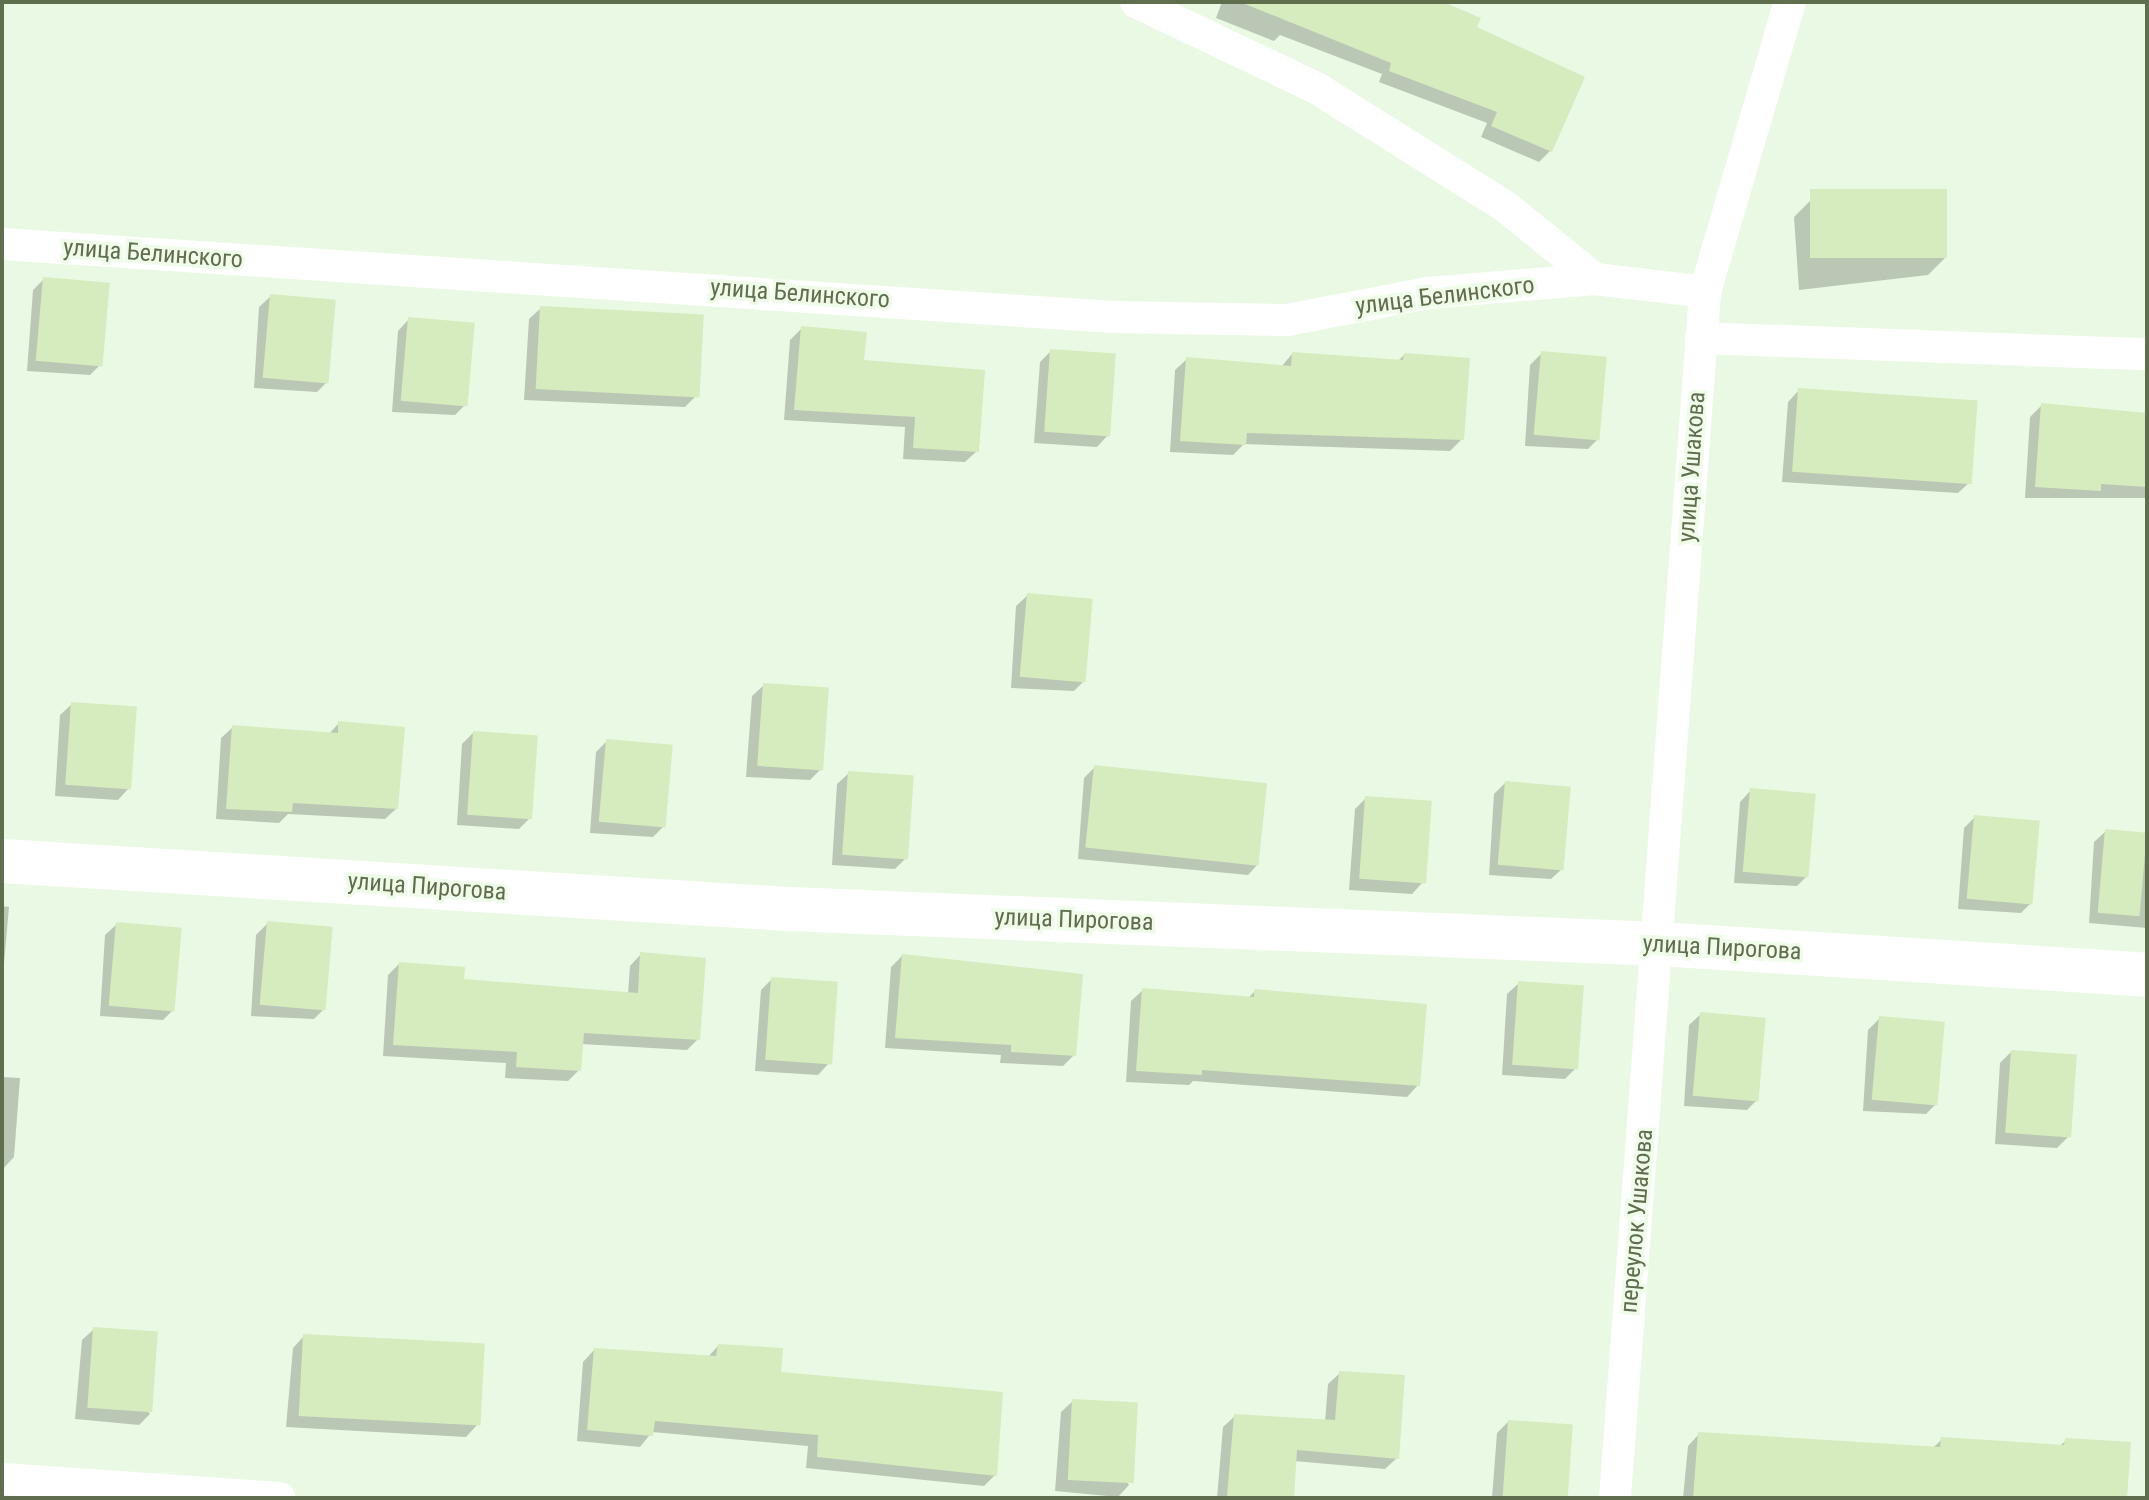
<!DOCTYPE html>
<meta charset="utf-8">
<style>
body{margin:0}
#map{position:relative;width:2149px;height:1500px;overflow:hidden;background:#eaf9e3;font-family:"Roboto Condensed",sans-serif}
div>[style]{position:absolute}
.shadow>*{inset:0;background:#0003}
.building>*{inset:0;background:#d6ebbe;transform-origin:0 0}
.street>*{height:32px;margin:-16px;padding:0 16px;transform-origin:16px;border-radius:16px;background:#fff}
.secondary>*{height:44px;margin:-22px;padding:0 22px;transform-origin:22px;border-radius:22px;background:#fff}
span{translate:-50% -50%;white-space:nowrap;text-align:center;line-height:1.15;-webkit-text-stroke:7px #effce9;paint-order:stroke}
.street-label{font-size:24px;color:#5f6e4d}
.frame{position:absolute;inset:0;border:4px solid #5f6e4d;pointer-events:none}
</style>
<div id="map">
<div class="shadow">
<i style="clip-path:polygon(1222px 2px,1437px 2px,1475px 28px,1550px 151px,1539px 162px,1481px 137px,1487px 123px,1379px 82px,1382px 74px,1280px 35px,1274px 41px,1216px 18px)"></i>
<i style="clip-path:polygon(1811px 200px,1945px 258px,1928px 275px,1799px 290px,1794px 217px)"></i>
<i style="clip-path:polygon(44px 279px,101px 364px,90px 375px,27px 371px,33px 290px)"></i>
<i style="clip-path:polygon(271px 296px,328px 381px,317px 392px,254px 388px,259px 307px)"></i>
<i style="clip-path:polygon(541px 308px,696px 396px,685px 407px,524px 400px,529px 319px)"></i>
<i style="clip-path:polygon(409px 319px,466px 404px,455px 415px,392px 412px,398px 331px)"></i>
<i style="clip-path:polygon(802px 328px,862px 362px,977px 451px,965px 462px,903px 459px,905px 427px,784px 420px,790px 340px)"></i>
<i style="clip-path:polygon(1051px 351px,1108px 435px,1097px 447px,1034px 443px,1040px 362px)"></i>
<i style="clip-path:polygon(1542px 353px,1599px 438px,1588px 449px,1525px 446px,1530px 365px)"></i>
<i style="clip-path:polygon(1292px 354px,1397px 362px,1404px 355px,1462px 439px,1450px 451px,1244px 444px,1233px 455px,1170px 452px,1175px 370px,1187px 359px,1281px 367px)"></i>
<i style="clip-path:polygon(1799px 390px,1970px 482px,1958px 493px,1782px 482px,1788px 402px)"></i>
<i style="clip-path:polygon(2042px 405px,2143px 414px,2147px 411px,2147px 498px,2025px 498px,2030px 417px)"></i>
<i style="clip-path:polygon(1028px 595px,1085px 680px,1074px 691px,1011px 688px,1016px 606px)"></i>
<i style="clip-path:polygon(764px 685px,821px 769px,810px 780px,746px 777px,752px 696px)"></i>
<i style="clip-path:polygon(72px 704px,129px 788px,118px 800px,55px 796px,60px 715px)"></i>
<i style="clip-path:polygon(339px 723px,397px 808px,385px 819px,288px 814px,279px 823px,216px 819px,221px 738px,233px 727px,328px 735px)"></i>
<i style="clip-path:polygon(473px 733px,531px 817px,519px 829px,457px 825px,462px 744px)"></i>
<i style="clip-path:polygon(607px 741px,665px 825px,653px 837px,590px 833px,596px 752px)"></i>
<i style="clip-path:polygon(1095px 767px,1259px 863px,1248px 875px,1078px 859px,1084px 778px)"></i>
<i style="clip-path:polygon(849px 773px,906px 858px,895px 869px,832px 865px,837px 784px)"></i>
<i style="clip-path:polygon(1505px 783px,1563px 868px,1551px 879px,1489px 875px,1494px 794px)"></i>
<i style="clip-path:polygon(1751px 790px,1808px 875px,1797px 886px,1734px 883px,1740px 802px)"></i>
<i style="clip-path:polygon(1366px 798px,1423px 882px,1412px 894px,1349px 890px,1355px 809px)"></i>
<i style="clip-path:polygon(1975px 817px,2032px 902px,2021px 913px,1958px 909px,1964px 828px)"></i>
<i style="clip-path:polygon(2106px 831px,2147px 834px,2147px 928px,2089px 923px,2094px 842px)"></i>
<i style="clip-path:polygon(2px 906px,9px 907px,2px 986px)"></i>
<i style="clip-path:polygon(268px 923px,325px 1008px,314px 1019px,251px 1016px,256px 935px)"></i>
<i style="clip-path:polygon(117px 924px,174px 1009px,163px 1020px,100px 1016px,105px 935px)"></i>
<i style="clip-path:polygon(641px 954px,698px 1039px,687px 1050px,581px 1044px,579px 1070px,568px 1081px,505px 1078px,506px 1063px,383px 1056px,388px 975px,399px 964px,462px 981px,628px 994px,630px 966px)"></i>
<i style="clip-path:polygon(902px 956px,1074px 1055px,1063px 1066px,1000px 1063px,1001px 1055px,885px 1048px,891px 967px)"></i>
<i style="clip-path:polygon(772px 979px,829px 1063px,818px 1075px,755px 1071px,761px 990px)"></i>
<i style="clip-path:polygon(1519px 983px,1576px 1068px,1565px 1079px,1502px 1075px,1507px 994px)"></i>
<i style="clip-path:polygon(1143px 990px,1248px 998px,1255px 991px,1418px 1085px,1407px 1097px,1193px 1081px,1189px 1085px,1126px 1082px,1131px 1001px)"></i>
<i style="clip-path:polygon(1701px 1014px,1758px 1099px,1747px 1110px,1684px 1106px,1689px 1025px)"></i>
<i style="clip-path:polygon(1880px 1018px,1937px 1103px,1926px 1114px,1863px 1111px,1868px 1030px)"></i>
<i style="clip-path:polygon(2011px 1052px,2069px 1136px,2057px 1148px,1995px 1144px,2000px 1063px)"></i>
<i style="clip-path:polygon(2px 1077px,20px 1078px,14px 1157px,3px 1169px)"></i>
<i style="clip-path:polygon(94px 1329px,150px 1414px,139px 1425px,75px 1419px,82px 1340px)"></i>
<i style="clip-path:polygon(304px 1336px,477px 1425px,466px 1437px,286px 1427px,293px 1348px)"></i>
<i style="clip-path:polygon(718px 1346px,779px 1374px,995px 1475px,984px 1486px,806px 1468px,808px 1446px,652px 1432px,640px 1447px,577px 1441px,583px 1362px,594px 1350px,707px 1358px)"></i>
<i style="clip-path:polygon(1340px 1373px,1397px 1458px,1385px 1469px,1294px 1461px,1292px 1498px,1217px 1498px,1223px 1427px,1235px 1416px,1325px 1422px,1328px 1384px)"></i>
<i style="clip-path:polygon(1073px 1401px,1129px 1485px,1118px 1497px,1055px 1491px,1061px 1412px)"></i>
<i style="clip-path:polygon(1508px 1422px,1566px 1498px,1492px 1498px,1497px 1433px)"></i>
<i style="clip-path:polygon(1699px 1434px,1932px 1449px,1942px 1439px,2059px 1447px,2066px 1440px,2125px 1498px,1683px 1498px,1688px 1446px)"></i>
</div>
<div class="building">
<i style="clip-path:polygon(1240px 2px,1443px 2px,1481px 18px,1477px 27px,1585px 77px,1552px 152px,1491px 126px,1497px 112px,1389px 71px,1391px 63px)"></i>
<i style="left:1947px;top:189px;width:69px;height:137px;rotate:90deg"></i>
<i style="left:43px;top:277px;width:67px;height:84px;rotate:5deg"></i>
<i style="left:270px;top:294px;width:66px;height:84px;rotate:5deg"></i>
<i style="left:540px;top:306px;width:164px;height:83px;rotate:3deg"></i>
<i style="left:408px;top:317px;width:67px;height:84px;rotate:5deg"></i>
<i style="clip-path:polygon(801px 326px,867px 332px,864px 360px,985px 370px,979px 452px,913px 448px,915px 417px,794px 410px)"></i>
<i style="left:1050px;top:349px;width:66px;height:83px;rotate:4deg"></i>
<i style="left:1541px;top:351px;width:66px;height:84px;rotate:5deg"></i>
<i style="clip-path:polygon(1292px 352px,1403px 360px,1404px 353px,1470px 358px,1464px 440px,1247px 433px,1246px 445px,1180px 441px,1186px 357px,1291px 366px)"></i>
<i style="left:1798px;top:388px;width:180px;height:84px;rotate:4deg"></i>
<i style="clip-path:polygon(2041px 403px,2147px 413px,2147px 487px,2101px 484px,2101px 491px,2035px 487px)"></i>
<i style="left:1027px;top:593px;width:66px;height:84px;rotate:5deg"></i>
<i style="left:763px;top:683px;width:66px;height:83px;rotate:4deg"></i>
<i style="left:71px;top:702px;width:66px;height:83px;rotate:4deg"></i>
<i style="clip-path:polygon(338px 721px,405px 727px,398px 809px,293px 803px,292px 812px,226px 809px,232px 725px,338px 733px)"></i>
<i style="left:473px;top:731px;width:65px;height:84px;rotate:4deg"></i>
<i style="left:606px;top:739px;width:67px;height:83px;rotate:5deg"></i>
<i style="left:1094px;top:765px;width:174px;height:83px;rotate:6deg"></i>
<i style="left:848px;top:771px;width:66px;height:84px;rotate:4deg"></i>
<i style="left:1505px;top:781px;width:66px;height:84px;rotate:5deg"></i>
<i style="left:1750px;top:788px;width:66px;height:84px;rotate:5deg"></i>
<i style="left:1365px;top:796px;width:67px;height:83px;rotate:4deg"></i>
<i style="left:1974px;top:815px;width:66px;height:84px;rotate:5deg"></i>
<i style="left:2105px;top:829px;width:42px;height:84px;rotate:5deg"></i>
<i style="left:267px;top:921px;width:66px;height:84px;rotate:5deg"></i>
<i style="left:116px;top:922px;width:66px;height:84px;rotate:5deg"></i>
<i style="clip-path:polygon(640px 952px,706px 958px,700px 1040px,584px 1033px,581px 1071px,516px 1067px,517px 1052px,393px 1045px,399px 962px,465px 967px,464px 979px,638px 993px)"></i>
<i style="clip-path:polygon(902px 954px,1083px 974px,1076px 1056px,1011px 1052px,1011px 1045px,895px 1038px)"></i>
<i style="left:771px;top:977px;width:67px;height:83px;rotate:4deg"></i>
<i style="left:1518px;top:981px;width:66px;height:84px;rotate:4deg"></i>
<i style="clip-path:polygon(1142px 988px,1254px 997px,1254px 989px,1427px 1004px,1420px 1086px,1202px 1070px,1202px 1075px,1136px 1071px)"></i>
<i style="left:1700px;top:1012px;width:66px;height:84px;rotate:5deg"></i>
<i style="left:1879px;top:1016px;width:66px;height:84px;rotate:5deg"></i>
<i style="left:2011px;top:1050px;width:66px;height:83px;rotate:4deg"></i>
<i style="left:93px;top:1327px;width:65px;height:81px;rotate:4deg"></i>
<i style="left:303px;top:1334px;width:182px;height:82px;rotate:3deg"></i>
<i style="clip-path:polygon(718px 1344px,783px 1348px,781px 1372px,1003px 1392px,997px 1476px,817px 1457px,818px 1435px,655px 1421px,653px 1436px,587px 1430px,594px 1348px,716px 1356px)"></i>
<i style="clip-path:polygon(1339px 1371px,1405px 1375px,1399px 1459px,1297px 1450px,1294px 1498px,1227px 1496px,1234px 1414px,1335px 1420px)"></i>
<i style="left:1072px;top:1399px;width:66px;height:81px;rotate:3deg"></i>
<i style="left:1508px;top:1420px;width:65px;height:78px;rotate:4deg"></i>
<i style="clip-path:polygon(1698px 1432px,1940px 1447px,1941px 1437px,2064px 1445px,2065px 1438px,2131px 1442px,2127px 1498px,1693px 1498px)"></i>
</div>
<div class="street">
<i style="left:1136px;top:2px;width:202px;rotate:25.5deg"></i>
<i style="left:1318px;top:89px;width:222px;rotate:32.1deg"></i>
<i style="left:1506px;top:207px;width:114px;rotate:39deg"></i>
<i style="left:2px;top:244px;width:1114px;rotate:3.76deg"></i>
<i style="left:1114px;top:317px;width:173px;rotate:1deg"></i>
<i style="left:1287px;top:320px;width:144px;rotate:-10.8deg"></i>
<i style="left:1428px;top:293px;width:168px;rotate:-4.8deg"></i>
<i style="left:1595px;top:279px;width:111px;rotate:6.7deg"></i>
<i style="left:1701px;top:338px;width:446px;rotate:2.1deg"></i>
<i style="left:2px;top:1479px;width:278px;rotate:3.9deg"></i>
<i style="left:1615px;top:1498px;width:1209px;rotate:-85.73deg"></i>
<i style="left:1705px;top:292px;width:302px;rotate:-73.7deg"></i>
</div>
<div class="secondary">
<i style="left:2px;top:861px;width:788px;rotate:3.49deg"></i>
<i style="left:789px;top:909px;width:871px;rotate:2.3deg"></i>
<i style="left:1659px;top:944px;width:489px;rotate:3.6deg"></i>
</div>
<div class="street-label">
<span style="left:153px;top:254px;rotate:4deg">улица Белинского</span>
<span style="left:800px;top:294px;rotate:4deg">улица Белинского</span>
<span style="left:1445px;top:296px;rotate:-7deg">улица Белинского</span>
<span style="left:1692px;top:467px;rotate:-86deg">улица Ушакова</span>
<span style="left:427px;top:887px;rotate:4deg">улица Пирогова</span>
<span style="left:1074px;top:920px;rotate:2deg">улица Пирогова</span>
<span style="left:1722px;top:948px;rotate:3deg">улица Пирогова</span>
<span style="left:1637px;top:1221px;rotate:-85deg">переулок Ушакова</span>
</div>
<div class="frame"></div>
</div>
